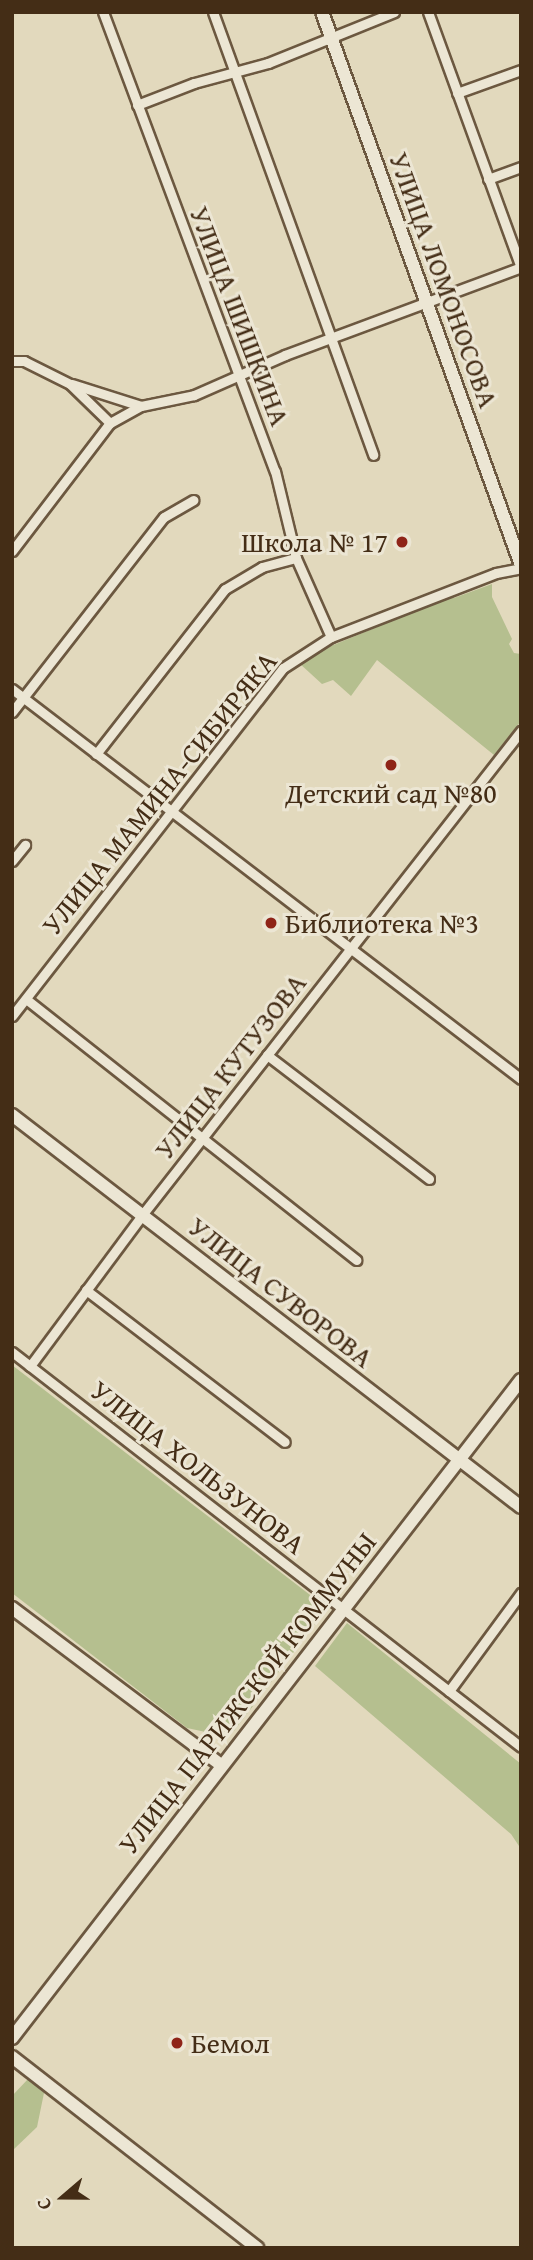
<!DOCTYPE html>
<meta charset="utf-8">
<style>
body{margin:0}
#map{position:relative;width:533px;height:2260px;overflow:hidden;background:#e2d9bd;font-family:"Gentium Book Plus",serif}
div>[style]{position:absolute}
.green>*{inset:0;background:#b5bf8f}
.roads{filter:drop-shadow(2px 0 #6c5840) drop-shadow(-2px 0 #6c5840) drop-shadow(0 2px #6c5840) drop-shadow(0 -2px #6c5840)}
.minor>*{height:9px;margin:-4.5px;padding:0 4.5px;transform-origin:4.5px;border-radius:4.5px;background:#ece6d4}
.tertiary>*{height:12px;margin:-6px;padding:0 6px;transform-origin:6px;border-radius:6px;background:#ece6d4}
.secondary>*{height:12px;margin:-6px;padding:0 6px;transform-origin:6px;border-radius:6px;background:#ece6d4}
.dots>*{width:19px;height:19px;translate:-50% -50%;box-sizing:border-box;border:4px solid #ece6d4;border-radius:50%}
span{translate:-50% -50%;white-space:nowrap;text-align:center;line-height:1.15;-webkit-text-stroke:6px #ece6d4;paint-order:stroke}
.street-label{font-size:28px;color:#442d16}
.poi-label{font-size:28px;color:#442d16}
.right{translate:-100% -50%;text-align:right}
.left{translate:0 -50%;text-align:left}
.frame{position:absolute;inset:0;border:14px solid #442d16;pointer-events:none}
.north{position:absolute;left:28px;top:2162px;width:70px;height:70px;-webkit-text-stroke:5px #ece6d4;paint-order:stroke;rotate:250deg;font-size:19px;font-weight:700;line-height:28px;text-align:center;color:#442d16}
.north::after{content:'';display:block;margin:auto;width:24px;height:32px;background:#442d16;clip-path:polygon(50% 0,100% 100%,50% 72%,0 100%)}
</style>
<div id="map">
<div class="green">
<i style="clip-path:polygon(492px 584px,492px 597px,512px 639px,509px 644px,514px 653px,521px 654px,521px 721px,494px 755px,377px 660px,351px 696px,333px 680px,322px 684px,299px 663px,331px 646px,452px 596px,454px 598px)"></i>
<i style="clip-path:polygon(12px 1365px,327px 1608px,234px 1731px,215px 1734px,187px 1728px,12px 1593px)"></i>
<i style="clip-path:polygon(347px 1623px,521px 1764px,521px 1849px,511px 1834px,315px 1666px)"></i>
<i style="clip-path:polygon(28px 2079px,44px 2093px,37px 2127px,12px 2151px,12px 2096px)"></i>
</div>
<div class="roads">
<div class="minor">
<i style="left:103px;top:12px;width:490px;rotate:69.5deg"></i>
<i style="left:275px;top:471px;width:89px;rotate:76.4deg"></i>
<i style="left:296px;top:558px;width:86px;rotate:66.1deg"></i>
<i style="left:213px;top:12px;width:471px;rotate:70.1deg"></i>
<i style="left:428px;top:12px;width:272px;rotate:70deg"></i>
<i style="left:457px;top:93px;width:68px;rotate:-19.8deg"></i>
<i style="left:137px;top:105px;width:61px;rotate:-21.1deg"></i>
<i style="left:194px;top:83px;width:77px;rotate:-15.1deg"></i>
<i style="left:268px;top:63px;width:136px;rotate:-22deg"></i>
<i style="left:488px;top:179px;width:35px;rotate:-20deg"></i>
<i style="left:12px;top:361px;width:12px"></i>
<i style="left:24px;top:361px;width:51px;rotate:26.6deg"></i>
<i style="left:70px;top:384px;width:56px;rotate:44.3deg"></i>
<i style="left:72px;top:384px;width:72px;rotate:17.7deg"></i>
<i style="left:12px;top:551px;width:161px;rotate:-52.6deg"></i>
<i style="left:110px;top:423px;width:35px;rotate:-29deg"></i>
<i style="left:141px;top:406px;width:54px;rotate:-11.7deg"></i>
<i style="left:194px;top:395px;width:99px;rotate:-23.7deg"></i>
<i style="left:285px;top:355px;width:252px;rotate:-20.4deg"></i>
<i style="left:12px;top:689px;width:641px;rotate:37.46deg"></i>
<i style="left:12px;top:712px;width:247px;rotate:-52.1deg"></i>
<i style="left:164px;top:517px;width:34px;rotate:-30deg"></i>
<i style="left:96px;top:754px;width:209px;rotate:-52deg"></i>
<i style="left:225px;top:589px;width:43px;rotate:-30.7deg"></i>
<i style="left:262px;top:567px;width:35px;rotate:-15deg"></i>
<i style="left:12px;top:861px;width:21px;rotate:-51deg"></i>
<i style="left:26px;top:999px;width:421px;rotate:38.3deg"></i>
<i style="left:12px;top:1016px;width:441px;rotate:-52.1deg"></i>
<i style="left:283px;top:668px;width:57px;rotate:-32.9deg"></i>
<i style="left:331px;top:637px;width:177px;rotate:-21.2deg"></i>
<i style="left:496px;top:573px;width:25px;rotate:-11deg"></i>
<i style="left:267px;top:1055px;width:204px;rotate:37.4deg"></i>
<i style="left:86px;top:1290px;width:250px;rotate:37.4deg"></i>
<i style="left:12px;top:1352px;width:644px;rotate:37.81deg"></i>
<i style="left:30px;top:1366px;width:188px;rotate:-53.4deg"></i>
<i style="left:142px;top:1215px;width:615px;rotate:-51.94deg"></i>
<i style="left:449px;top:1691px;width:122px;rotate:-53.7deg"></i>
</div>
<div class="tertiary">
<i style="left:322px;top:12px;width:588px;rotate:70.21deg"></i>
<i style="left:12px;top:1115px;width:642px;rotate:37.6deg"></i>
<i style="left:12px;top:2057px;width:311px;rotate:37.9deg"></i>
</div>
<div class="secondary">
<i style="left:12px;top:1608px;width:261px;rotate:36.9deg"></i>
<i style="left:12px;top:2038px;width:832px;rotate:-52.28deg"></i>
</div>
</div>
<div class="dots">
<i style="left:402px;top:542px;background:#8f2418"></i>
<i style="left:391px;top:765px;background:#8f2418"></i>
<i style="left:271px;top:923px;background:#8f2418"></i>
<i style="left:177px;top:2043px;background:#8f2418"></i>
</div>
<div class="street-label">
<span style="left:444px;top:280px;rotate:70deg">УЛИЦА ЛОМОНОСОВА</span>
<span style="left:240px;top:316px;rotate:69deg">УЛИЦА ШИШКИНА</span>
<span style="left:159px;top:793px;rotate:-51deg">УЛИЦА МАМИНА-СИБИРЯКА</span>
<span style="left:230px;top:1066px;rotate:-52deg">УЛИЦА КУТУЗОВА</span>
<span style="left:281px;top:1292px;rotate:38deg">УЛИЦА СУВОРОВА</span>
<span style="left:198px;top:1467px;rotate:38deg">УЛИЦА ХОЛЬЗУНОВА</span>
<span style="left:247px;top:1693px;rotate:-52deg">УЛИЦА ПАРИЖСКОЙ КОММУНЫ</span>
</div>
<div class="poi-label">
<span class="right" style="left:388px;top:542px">Школа № 17</span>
<span style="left:391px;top:793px">Детский сад №80</span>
<span class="left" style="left:285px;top:923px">Библиотека №3</span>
<span class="left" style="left:191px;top:2043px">Бемол</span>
</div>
<div class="frame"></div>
<div class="north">С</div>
</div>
